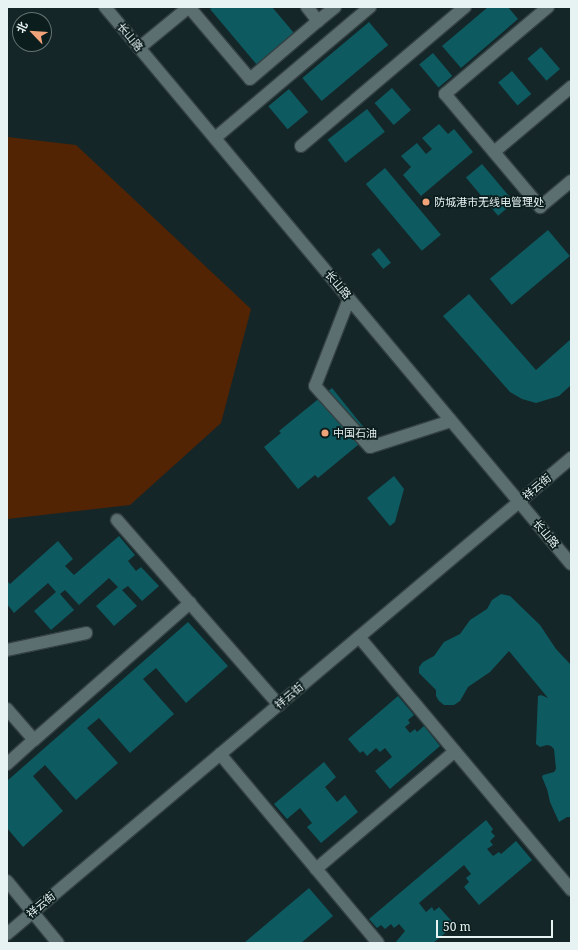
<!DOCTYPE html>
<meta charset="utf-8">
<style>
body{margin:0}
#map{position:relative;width:578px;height:950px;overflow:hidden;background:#152628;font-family:"Noto Serif","Noto Sans SC",serif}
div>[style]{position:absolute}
.green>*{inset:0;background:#532404}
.building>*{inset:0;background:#0d5a60;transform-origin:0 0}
.roads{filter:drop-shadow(1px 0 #344143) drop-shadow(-1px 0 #344143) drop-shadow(0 1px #344143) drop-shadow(0 -1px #344143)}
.minor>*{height:12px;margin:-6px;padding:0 6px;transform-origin:6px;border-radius:6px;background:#5c6f70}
.dots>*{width:11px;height:11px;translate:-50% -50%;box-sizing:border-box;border:2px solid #0c1d1e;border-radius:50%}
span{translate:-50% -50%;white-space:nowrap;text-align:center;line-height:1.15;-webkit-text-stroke:3.5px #0c1d1e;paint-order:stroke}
.street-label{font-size:11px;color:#e7f2f3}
.poi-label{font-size:11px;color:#e7f2f3}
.left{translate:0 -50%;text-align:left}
.frame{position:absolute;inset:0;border:8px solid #e7f2f3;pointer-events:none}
.north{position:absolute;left:12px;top:12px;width:40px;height:40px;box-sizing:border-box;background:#0c1d1e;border:1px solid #647273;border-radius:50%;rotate:295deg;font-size:11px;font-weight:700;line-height:16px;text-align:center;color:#e7f2f3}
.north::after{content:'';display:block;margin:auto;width:14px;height:18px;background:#f0a278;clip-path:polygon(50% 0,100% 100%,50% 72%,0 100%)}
.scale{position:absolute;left:436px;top:920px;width:117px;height:18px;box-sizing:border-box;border:2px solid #e7f2f3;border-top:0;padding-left:5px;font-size:12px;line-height:14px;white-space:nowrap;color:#e7f2f3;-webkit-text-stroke:3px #0c1d1e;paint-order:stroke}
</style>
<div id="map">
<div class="green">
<i style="clip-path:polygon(7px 137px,76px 145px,251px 309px,221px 423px,130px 505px,7px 519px)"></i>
</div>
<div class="building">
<i style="clip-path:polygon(213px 7px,272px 7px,294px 33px,257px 65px,210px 9px)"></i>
<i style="clip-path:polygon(488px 7px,508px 7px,518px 19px,461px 68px,442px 46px)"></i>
<i style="left:369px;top:22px;width:30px;height:87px;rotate:50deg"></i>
<i style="left:541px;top:47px;width:29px;height:18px;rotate:49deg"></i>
<i style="left:433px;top:53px;width:30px;height:18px;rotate:50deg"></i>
<i style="left:512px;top:71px;width:30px;height:18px;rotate:50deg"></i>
<i style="left:392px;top:88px;width:29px;height:23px;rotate:49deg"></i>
<i style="left:289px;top:89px;width:30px;height:27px;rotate:50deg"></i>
<i style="left:367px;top:109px;width:29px;height:50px;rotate:52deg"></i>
<i style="clip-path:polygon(439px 124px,448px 134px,454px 129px,473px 152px,421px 196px,403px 175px,411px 167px,401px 156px,417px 143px,426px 154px,432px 149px,422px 138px)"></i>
<i style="left:482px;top:164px;width:50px;height:21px;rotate:50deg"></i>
<i style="left:385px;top:168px;width:87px;height:25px;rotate:50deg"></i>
<i style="left:548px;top:230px;width:34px;height:76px;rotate:50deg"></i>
<i style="left:379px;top:248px;width:19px;height:10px;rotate:51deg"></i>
<i style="clip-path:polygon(469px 294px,536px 370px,571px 339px,571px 385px,559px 396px,536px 403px,522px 399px,510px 392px,443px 316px)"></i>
<i style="clip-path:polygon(332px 388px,370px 435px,318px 478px,315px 475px,298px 489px,264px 447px,281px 433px,279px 431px)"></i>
<i style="clip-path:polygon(394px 476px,404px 489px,395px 522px,390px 526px,367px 498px)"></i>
<i style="clip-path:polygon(119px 536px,135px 555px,128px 561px,136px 571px,141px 567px,159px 586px,142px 601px,128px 586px,122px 590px,137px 606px,114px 626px,96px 606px,118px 587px,109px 578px,79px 605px,65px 590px,60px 594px,74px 610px,51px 630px,34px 611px,56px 592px,48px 583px,14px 613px,7px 604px,7px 581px,10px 584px,58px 541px,73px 559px,65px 566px,74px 575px)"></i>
<i style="clip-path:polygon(501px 594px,510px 596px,540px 625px,556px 649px,571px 665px,571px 817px,567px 817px,559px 822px,550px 802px,547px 789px,542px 777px,543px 775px,554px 772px,556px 769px,554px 749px,551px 746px,547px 745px,540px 747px,536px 744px,538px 696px,541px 695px,548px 698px,509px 651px,490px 672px,468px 687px,460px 701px,454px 705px,444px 705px,439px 701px,436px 696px,436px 690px,419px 673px,419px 667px,423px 662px,434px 656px,444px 642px,460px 634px,470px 620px,487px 609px,492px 600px)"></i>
<i style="clip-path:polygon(188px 622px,228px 666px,186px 703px,156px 668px,143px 679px,174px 714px,130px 753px,99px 718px,87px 728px,118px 763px,76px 800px,45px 765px,33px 776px,63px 811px,23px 847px,7px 828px,7px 781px)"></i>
<i style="clip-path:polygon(398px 696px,414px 715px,408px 720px,410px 723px,405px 727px,410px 733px,415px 729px,417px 732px,424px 726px,440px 746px,390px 789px,375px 771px,392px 757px,385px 748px,380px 752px,376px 748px,367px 756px,363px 751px,360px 753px,348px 739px)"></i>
<i style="clip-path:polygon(324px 762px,336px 777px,325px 787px,337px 802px,345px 795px,358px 812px,321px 843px,307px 827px,312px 823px,300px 808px,287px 819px,274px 804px)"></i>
<i style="clip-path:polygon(486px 820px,493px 829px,491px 832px,495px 836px,490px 841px,493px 845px,487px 849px,493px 856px,499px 852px,501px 854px,516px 841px,532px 860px,479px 905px,464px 887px,469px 882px,466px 878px,471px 874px,464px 865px,419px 903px,426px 912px,432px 907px,434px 911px,439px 907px,455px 925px,433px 943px,395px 943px,405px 931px,399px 924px,394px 928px,391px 924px,385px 929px,381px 925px,377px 928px,369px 919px)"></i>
<i style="clip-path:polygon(309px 888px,333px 916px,301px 943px,244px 943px)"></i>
</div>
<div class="roads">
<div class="minor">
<i style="left:105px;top:7px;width:726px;rotate:50.08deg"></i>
<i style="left:189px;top:7px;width:94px;rotate:49.7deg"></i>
<i style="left:250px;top:79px;width:89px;rotate:-40.5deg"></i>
<i style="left:307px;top:7px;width:18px;rotate:52deg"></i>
<i style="left:318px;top:21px;width:22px;rotate:-39deg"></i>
<i style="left:548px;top:7px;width:135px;rotate:139.8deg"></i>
<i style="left:445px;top:94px;width:148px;rotate:49.9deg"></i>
<i style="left:540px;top:207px;width:40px;rotate:-40deg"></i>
<i style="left:139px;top:48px;width:65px;rotate:-39.4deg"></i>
<i style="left:215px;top:138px;width:203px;rotate:-40.2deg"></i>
<i style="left:301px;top:146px;width:215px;rotate:-40.3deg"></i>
<i style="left:494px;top:152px;width:101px;rotate:-40.2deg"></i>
<i style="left:349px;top:299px;width:93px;rotate:111.3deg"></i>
<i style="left:315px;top:386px;width:82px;rotate:48deg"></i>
<i style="left:370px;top:447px;width:85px;rotate:-17.8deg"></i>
<i style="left:117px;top:520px;width:246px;rotate:48.8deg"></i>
<i style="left:359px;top:637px;width:330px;rotate:50deg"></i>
<i style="left:7px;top:650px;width:81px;rotate:-12.1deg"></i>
<i style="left:7px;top:709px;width:41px;rotate:48.9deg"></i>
<i style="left:34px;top:740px;width:208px;rotate:-41.3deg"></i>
<i style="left:220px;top:754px;width:246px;rotate:50.1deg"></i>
<i style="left:7px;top:764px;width:36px;rotate:-42deg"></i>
<i style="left:316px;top:869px;width:182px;rotate:-40.3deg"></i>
<i style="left:7px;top:881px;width:80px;rotate:50.6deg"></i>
<i style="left:7px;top:934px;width:738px;rotate:-40.16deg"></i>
</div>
</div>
<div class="dots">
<i style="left:426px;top:202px;background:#f0a278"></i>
<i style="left:325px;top:433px;background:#f0a278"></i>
</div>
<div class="street-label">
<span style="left:130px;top:37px;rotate:50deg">长山路</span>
<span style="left:338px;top:285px;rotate:50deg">长山路</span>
<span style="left:537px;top:487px;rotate:-40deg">祥云街</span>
<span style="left:546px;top:534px;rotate:50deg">长山路</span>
<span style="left:289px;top:696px;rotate:-40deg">祥云街</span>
<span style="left:41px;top:905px;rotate:-40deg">祥云街</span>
</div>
<div class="poi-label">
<span class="left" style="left:434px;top:202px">防城港市无线电管理处</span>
<span class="left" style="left:333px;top:433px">中国石油</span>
</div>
<div class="frame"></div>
<div class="north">北</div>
<div class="scale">50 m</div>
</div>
